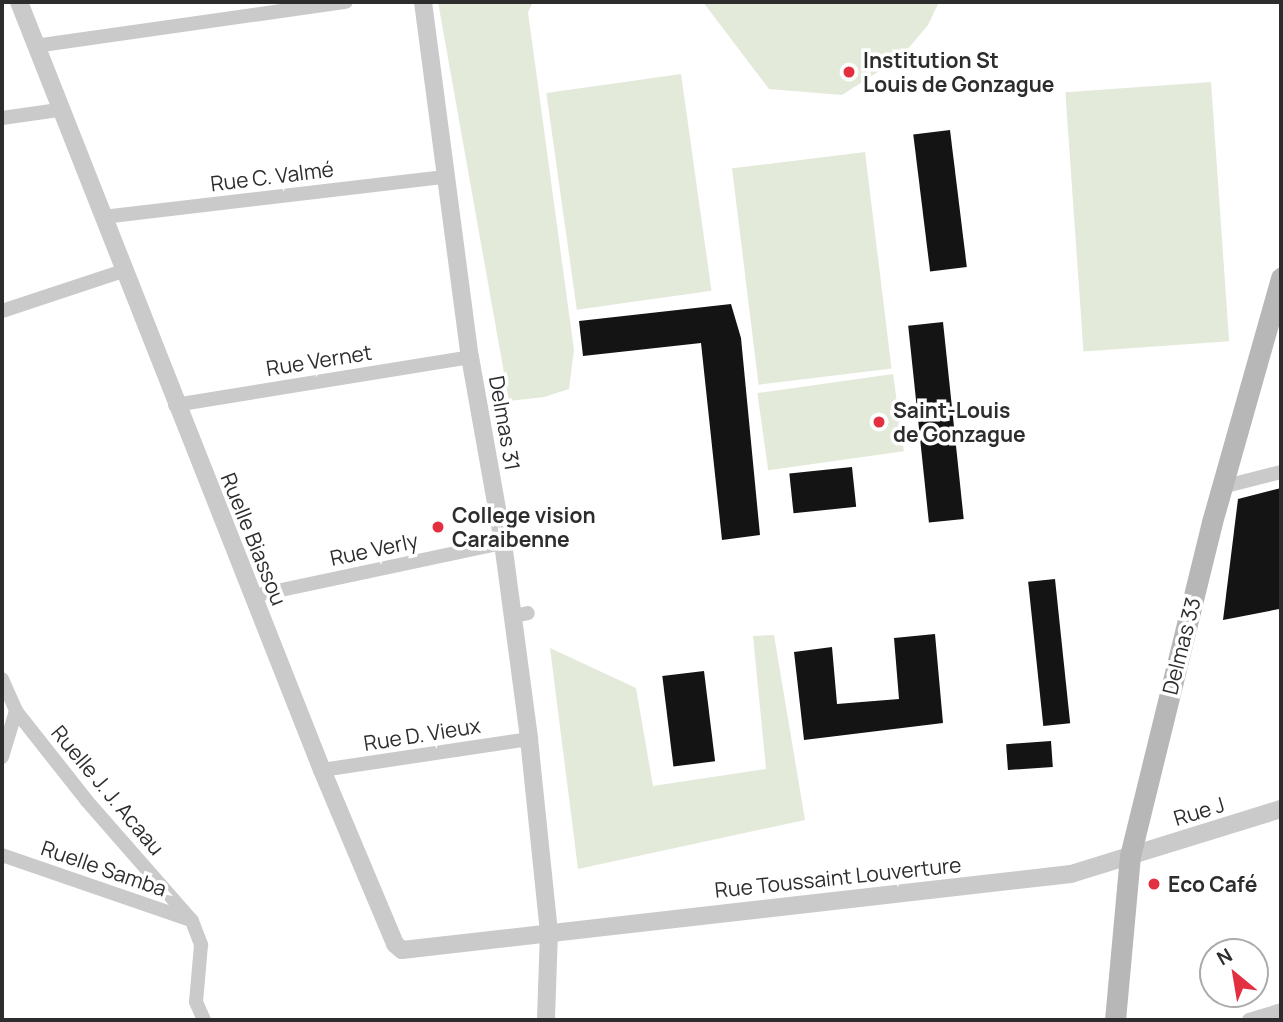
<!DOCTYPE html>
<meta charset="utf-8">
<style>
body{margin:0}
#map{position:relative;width:1283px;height:1022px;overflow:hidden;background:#fff;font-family:Manrope,sans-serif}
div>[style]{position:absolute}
.green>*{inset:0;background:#e3eada;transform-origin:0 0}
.building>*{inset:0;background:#141414;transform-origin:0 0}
.minor>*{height:14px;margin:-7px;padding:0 7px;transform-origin:7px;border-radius:7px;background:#cacaca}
.tertiary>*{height:18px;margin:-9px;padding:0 9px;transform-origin:9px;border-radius:9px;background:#cacaca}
.secondary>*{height:21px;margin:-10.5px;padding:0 10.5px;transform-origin:10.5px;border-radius:10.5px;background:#b7b7b7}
.dots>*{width:19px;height:19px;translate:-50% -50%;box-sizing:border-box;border:4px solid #fff;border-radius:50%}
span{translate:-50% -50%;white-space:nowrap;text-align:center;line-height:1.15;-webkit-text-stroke:7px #fff;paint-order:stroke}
.poi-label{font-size:21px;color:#2d2d2d;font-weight:700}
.left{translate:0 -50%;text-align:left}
.street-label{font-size:21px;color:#2d2d2d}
.frame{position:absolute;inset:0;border:4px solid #2d2d2d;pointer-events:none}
.north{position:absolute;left:1199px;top:938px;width:70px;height:70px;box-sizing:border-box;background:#fff;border:2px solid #ababab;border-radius:50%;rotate:330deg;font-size:19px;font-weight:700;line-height:28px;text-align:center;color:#2d2d2d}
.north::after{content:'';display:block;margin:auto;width:24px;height:32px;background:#e23040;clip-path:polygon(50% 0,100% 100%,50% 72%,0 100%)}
</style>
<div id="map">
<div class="green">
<i style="clip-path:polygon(438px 2px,533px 2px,528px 12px,574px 350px,569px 389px,544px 397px,509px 401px)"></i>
<i style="clip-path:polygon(703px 2px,939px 2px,928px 25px,901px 57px,842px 95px,769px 89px)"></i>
<i style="left:681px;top:74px;width:219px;height:136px;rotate:82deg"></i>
<i style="left:1211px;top:82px;width:260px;height:146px;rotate:86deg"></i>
<i style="left:865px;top:152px;width:218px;height:134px;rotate:83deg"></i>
<i style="left:893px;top:374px;width:78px;height:137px;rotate:82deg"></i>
<i style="clip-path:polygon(774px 635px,805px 820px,578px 869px,550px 648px,636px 688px,653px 786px,766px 769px,753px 636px)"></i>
</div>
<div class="building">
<i style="left:950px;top:130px;width:138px;height:37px;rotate:83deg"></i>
<i style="clip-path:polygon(731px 304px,741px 338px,760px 535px,722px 540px,701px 343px,583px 356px,579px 321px)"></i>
<i style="left:943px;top:322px;width:198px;height:35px;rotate:84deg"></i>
<i style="left:852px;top:467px;width:40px;height:63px;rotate:84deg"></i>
<i style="clip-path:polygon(1281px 488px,1279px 609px,1223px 620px,1238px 499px)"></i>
<i style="left:1055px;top:579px;width:145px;height:27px;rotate:84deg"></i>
<i style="clip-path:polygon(935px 634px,943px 723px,804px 740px,794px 652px,832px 647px,837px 704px,899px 699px,894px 638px)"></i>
<i style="left:704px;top:671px;width:91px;height:42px;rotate:83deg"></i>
<i style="left:1051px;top:741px;width:26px;height:45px;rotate:86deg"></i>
</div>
<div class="minor">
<i style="left:35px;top:46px;width:314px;rotate:-8.1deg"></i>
<i style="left:2px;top:118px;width:57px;rotate:-8.1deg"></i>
<i style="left:103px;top:217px;width:344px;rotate:-6.7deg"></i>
<i style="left:2px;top:311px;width:127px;rotate:-18.3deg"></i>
<i style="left:175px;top:405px;width:299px;rotate:-9.2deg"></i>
<i style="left:1222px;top:487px;width:61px;rotate:-14.3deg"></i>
<i style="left:253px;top:596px;width:256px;rotate:-12deg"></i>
<i style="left:514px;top:616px;width:14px;rotate:-12deg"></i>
<i style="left:2px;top:679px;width:35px;rotate:66deg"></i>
<i style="left:16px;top:711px;width:115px;rotate:51.7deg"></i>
<i style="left:87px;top:801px;width:159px;rotate:48.8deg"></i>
<i style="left:192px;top:921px;width:26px;rotate:69deg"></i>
<i style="left:201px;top:945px;width:57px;rotate:95deg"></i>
<i style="left:196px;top:1002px;width:20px;rotate:66deg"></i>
<i style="left:2px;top:757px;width:48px;rotate:-73.1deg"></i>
<i style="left:322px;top:770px;width:209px;rotate:-8.5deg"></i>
<i style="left:2px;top:855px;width:200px;rotate:19deg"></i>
<i style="left:1249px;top:1020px;width:34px;rotate:-17deg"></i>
</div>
<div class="tertiary">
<i style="left:19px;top:2px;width:826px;rotate:68.47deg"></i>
<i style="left:322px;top:770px;width:189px;rotate:67.2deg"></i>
<i style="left:395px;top:944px;width:9px;rotate:41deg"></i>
<i style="left:402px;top:950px;width:673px;rotate:-6.48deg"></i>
<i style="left:1071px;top:874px;width:220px;rotate:-17.2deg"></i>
<i style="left:423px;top:2px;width:358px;rotate:82.5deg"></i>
<i style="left:470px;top:357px;width:189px;rotate:79.9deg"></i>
<i style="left:503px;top:543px;width:198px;rotate:82.4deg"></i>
<i style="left:529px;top:739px;width:194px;rotate:84.1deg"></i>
<i style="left:549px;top:932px;width:88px;rotate:92deg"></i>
</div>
<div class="secondary">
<i style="left:1115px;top:1020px;width:165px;rotate:-84.8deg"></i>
<i style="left:1130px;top:856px;width:344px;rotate:-76.2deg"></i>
<i style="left:1212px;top:522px;width:254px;rotate:-74.2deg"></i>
</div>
<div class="dots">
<i style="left:849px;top:72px;background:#e23040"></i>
<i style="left:879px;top:422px;background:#e23040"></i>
<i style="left:438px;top:527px;background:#e23040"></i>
<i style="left:1154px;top:884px;background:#e23040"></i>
</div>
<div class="poi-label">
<span class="left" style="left:863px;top:72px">Institution St<br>Louis de Gonzague</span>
<span class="left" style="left:893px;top:422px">Saint-Louis<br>de Gonzague</span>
<span class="left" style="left:452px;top:527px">College vision<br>Caraibenne</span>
<span class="left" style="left:1168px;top:884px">Eco Café</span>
</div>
<div class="street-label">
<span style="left:272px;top:176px;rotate:-7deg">Rue C. Valmé</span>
<span style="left:319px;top:360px;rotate:-9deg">Rue Vernet</span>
<span style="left:505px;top:423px;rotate:80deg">Delmas 31</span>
<span style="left:254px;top:539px;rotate:68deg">Ruelle Biassou</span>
<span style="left:374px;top:549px;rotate:-12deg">Rue Verly</span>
<span style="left:1181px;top:646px;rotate:-76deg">Delmas 33</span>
<span style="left:422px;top:734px;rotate:-9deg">Rue D. Vieux</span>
<span style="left:108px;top:790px;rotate:50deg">Ruelle J. J. Acaau</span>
<span style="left:1199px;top:811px;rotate:-17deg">Rue J</span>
<span style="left:104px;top:868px;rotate:19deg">Ruelle Samba</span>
<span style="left:838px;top:877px;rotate:-6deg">Rue Toussaint Louverture</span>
</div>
<div class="frame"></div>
<div class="north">N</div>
</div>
